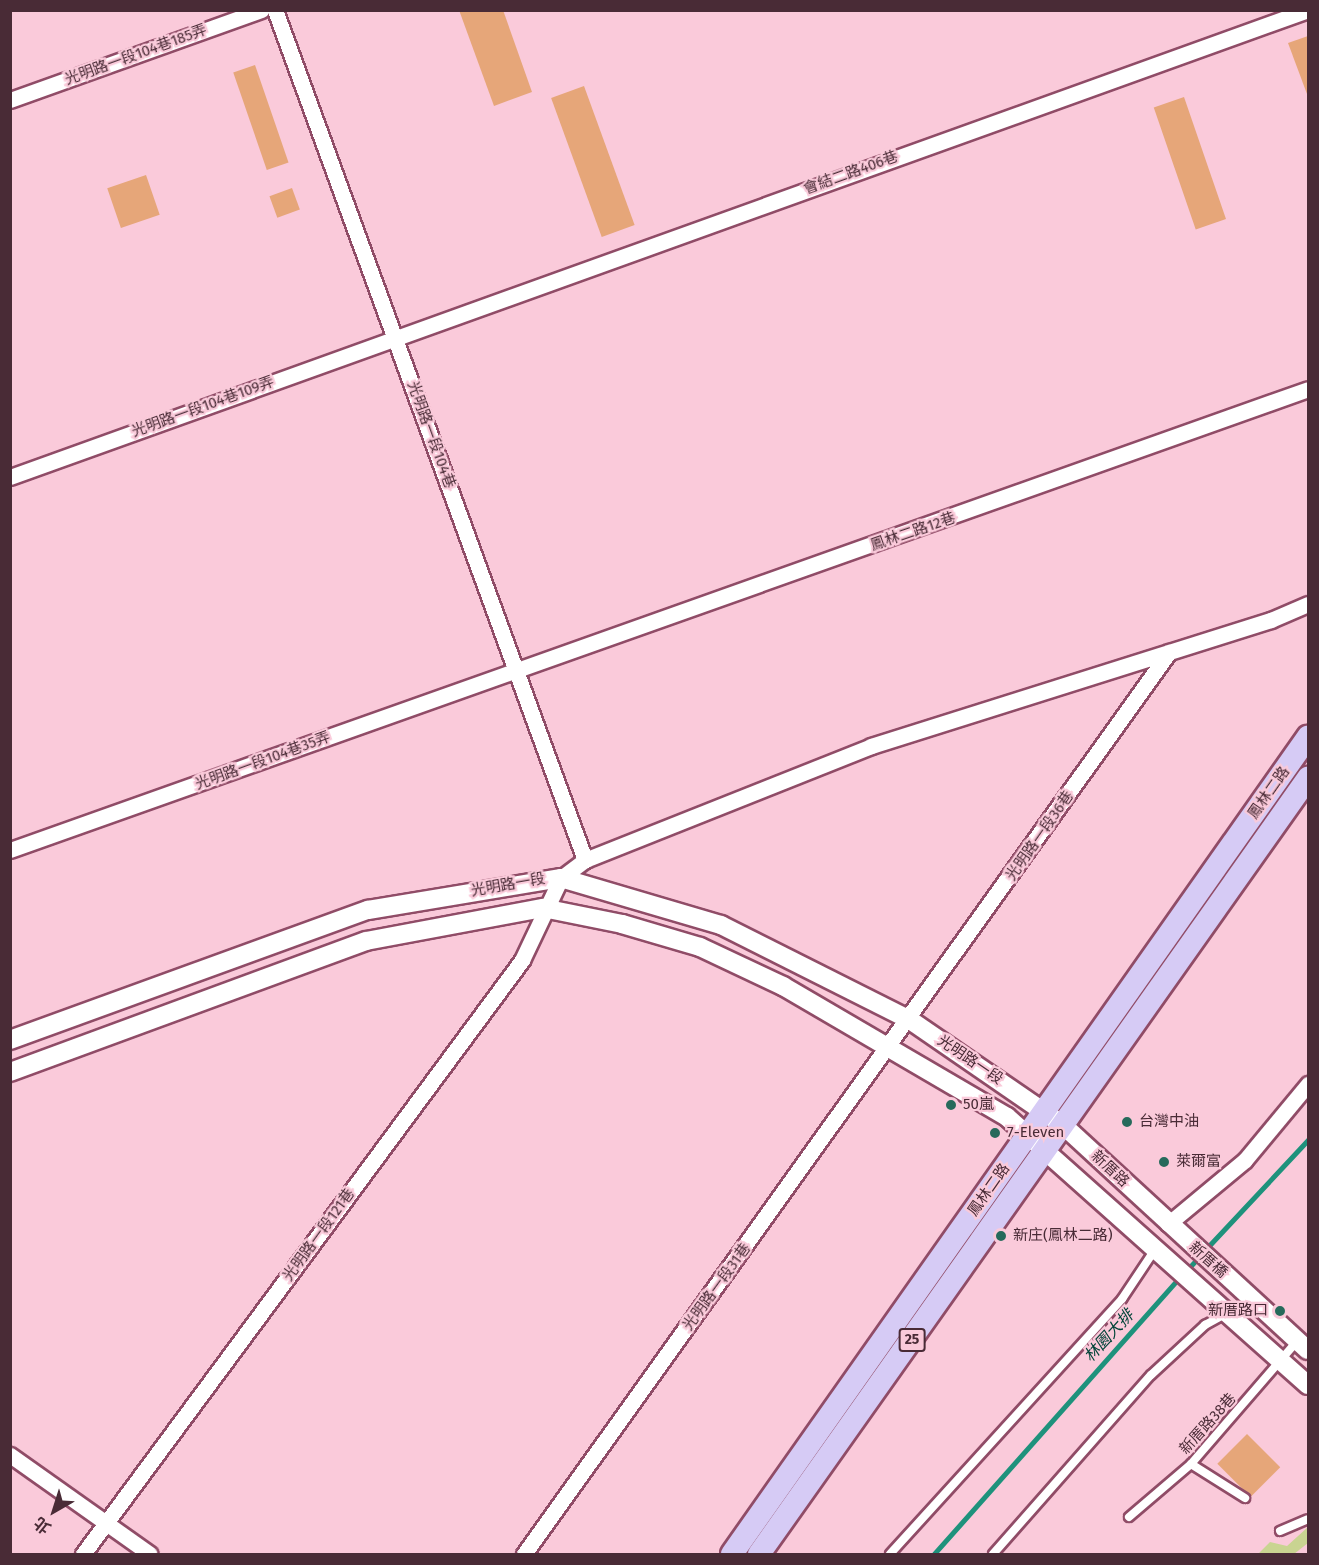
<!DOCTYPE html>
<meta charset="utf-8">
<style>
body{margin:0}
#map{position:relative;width:1319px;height:1565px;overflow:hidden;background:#facada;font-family:"Fira Sans","Noto Sans TC",sans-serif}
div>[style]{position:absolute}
.green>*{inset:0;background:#c9d491}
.stream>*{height:4.5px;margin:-2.25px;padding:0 2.25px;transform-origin:2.25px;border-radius:2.25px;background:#1e927c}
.building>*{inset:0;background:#e6a679;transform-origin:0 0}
.roads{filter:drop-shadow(2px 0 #904c67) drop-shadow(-2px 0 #904c67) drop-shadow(0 2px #904c67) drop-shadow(0 -2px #904c67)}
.service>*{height:8px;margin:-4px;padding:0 4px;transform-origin:4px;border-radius:4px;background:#fff}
.minor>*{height:15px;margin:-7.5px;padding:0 7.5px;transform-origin:7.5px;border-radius:7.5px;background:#fff}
.tertiary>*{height:18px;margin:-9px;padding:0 9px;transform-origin:9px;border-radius:9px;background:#fff}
.primary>*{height:22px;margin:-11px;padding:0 11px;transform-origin:11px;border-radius:11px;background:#d6cbf5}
.dots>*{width:16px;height:16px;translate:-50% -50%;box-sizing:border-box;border:3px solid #facada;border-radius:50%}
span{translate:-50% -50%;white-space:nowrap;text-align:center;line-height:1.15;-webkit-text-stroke:4.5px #facada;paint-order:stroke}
.shield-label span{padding:2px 4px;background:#facada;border:2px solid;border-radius:4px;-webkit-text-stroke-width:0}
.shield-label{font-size:14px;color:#492b36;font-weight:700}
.street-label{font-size:15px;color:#492b36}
.poi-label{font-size:15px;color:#492b36}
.left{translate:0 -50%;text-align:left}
.right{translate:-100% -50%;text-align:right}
.water-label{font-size:16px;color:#014438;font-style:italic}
.frame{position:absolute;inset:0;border:12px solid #492b36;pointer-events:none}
.north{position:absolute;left:24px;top:1481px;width:60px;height:60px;-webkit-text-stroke:4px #facada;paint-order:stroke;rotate:219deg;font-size:16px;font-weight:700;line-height:24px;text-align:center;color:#492b36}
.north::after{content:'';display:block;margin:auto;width:21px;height:27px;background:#492b36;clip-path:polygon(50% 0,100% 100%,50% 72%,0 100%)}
</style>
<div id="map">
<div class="green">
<i style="clip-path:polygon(1308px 1527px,1308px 1543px,1294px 1554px,1258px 1554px,1270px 1542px,1287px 1546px)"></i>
</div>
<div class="stream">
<i style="left:1205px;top:1250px;width:151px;rotate:-46.9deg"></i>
<i style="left:1187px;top:1270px;width:19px;rotate:-47deg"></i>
<i style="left:934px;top:1554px;width:372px;rotate:-48.4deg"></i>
</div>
<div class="building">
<i style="clip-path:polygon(459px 10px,503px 10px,532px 92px,494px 106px)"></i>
<i style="clip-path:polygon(1308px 36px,1308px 94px,1307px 94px,1288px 43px)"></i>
<i style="left:255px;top:65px;width:103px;height:23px;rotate:71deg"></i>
<i style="left:584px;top:86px;width:148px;height:35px;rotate:70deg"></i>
<i style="left:1184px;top:97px;width:129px;height:32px;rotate:71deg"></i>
<i style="left:146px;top:175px;width:42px;height:41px;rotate:71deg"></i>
<i style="left:292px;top:188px;width:23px;height:24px;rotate:70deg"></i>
<i style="left:1247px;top:1434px;width:47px;height:42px;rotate:45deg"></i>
</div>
<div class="roads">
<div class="service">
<i style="left:1191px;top:1464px;width:64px;rotate:32.2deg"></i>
<i style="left:1129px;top:1517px;width:82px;rotate:-40.5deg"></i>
<i style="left:1191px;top:1464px;width:162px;rotate:-49.2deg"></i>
<i style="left:1280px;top:1531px;width:30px;rotate:-23deg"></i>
<i style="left:890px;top:1554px;width:345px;rotate:-47.7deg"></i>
<i style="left:1122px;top:1299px;width:61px;rotate:-56.3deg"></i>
<i style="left:993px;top:1554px;width:239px;rotate:-48.6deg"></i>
<i style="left:1151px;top:1375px;width:74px;rotate:-42.8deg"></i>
<i style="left:1205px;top:1325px;width:25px;rotate:-29deg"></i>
</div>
<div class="minor">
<i style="left:275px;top:10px;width:905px;rotate:69.96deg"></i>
<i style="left:10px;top:100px;width:267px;rotate:-19.7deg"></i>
<i style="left:10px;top:477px;width:1379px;rotate:-19.79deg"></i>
<i style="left:10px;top:850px;width:1377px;rotate:-19.55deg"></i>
<i style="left:1168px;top:1224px;width:100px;rotate:-39.7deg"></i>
<i style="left:1245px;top:1160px;width:99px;rotate:-50.3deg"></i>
<i style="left:10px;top:1455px;width:171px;rotate:35.3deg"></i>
<i style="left:83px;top:1554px;width:739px;rotate:-53.53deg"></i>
<i style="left:522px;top:960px;width:91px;rotate:-64.6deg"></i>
<i style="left:561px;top:878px;width:30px;rotate:-37deg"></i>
<i style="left:585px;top:860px;width:308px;rotate:-21.7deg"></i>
<i style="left:871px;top:746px;width:419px;rotate:-17.5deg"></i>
<i style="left:1271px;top:620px;width:40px;rotate:-23.4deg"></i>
<i style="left:524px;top:1554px;width:1109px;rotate:-54.43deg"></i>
</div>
<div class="tertiary">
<i style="left:10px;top:1040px;width:381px;rotate:-20deg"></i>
<i style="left:368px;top:910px;width:196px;rotate:-9.4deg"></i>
<i style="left:561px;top:878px;width:167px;rotate:16.4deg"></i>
<i style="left:721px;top:925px;width:212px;rotate:26.7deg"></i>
<i style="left:910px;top:1020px;width:187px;rotate:34.5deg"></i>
<i style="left:1064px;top:1126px;width:331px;rotate:42.6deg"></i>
<i style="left:10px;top:1072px;width:379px;rotate:-20.2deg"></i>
<i style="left:366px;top:941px;width:180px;rotate:-10.6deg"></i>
<i style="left:543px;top:908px;width:81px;rotate:11.4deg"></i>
<i style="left:622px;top:924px;width:81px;rotate:16.4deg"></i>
<i style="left:700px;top:947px;width:92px;rotate:25.2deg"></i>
<i style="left:783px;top:986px;width:259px;rotate:30.3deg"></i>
<i style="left:1007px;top:1117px;width:403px;rotate:41.7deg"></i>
</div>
<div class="primary">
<i style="left:732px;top:1554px;width:1000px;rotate:-54.82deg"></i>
<i style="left:759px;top:1554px;width:951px;rotate:-54.72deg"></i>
</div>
</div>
<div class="dots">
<i style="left:951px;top:1105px;background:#266a5b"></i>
<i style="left:1127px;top:1122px;background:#266a5b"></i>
<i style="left:995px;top:1133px;background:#266a5b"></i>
<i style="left:1164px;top:1162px;background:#266a5b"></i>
<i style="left:1001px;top:1236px;background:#266a5b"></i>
<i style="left:1280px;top:1311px;background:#266a5b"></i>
</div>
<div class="shield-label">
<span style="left:912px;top:1340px">25</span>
</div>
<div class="street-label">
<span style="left:136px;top:55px;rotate:-20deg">光明路一段104巷185弄</span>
<span style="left:851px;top:173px;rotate:-20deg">會結二路406巷</span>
<span style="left:203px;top:407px;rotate:-20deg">光明路一段104巷109弄</span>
<span style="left:431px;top:435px;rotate:70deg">光明路一段104巷</span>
<span style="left:913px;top:532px;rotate:-19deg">鳳林二路12巷</span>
<span style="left:263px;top:761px;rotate:-20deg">光明路一段104巷35弄</span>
<span style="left:1269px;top:793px;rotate:-55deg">鳳林二路</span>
<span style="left:1040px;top:836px;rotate:-55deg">光明路一段36巷</span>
<span style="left:508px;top:885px;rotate:-10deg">光明路一段</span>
<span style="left:970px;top:1060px;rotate:34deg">光明路一段</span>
<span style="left:1110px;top:1169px;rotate:43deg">新厝路</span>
<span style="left:989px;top:1190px;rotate:-55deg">鳳林二路</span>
<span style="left:319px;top:1235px;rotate:-54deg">光明路一段121巷</span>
<span style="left:1208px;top:1260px;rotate:42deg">新厝橋</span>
<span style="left:717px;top:1287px;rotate:-54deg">光明路一段31巷</span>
<span style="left:1208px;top:1424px;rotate:-48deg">新厝路38巷</span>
</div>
<div class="poi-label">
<span class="left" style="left:963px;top:1105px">50嵐</span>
<span class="left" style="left:1139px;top:1122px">台灣中油</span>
<span class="left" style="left:1007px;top:1133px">7-Eleven</span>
<span class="left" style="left:1176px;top:1162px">萊爾富</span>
<span class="left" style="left:1013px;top:1236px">新庄(鳳林二路)</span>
<span class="right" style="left:1268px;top:1311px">新厝路口</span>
</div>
<div class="water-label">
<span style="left:1109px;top:1336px;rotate:-47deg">林園大排</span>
</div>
<div class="frame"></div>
<div class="north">北</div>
</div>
